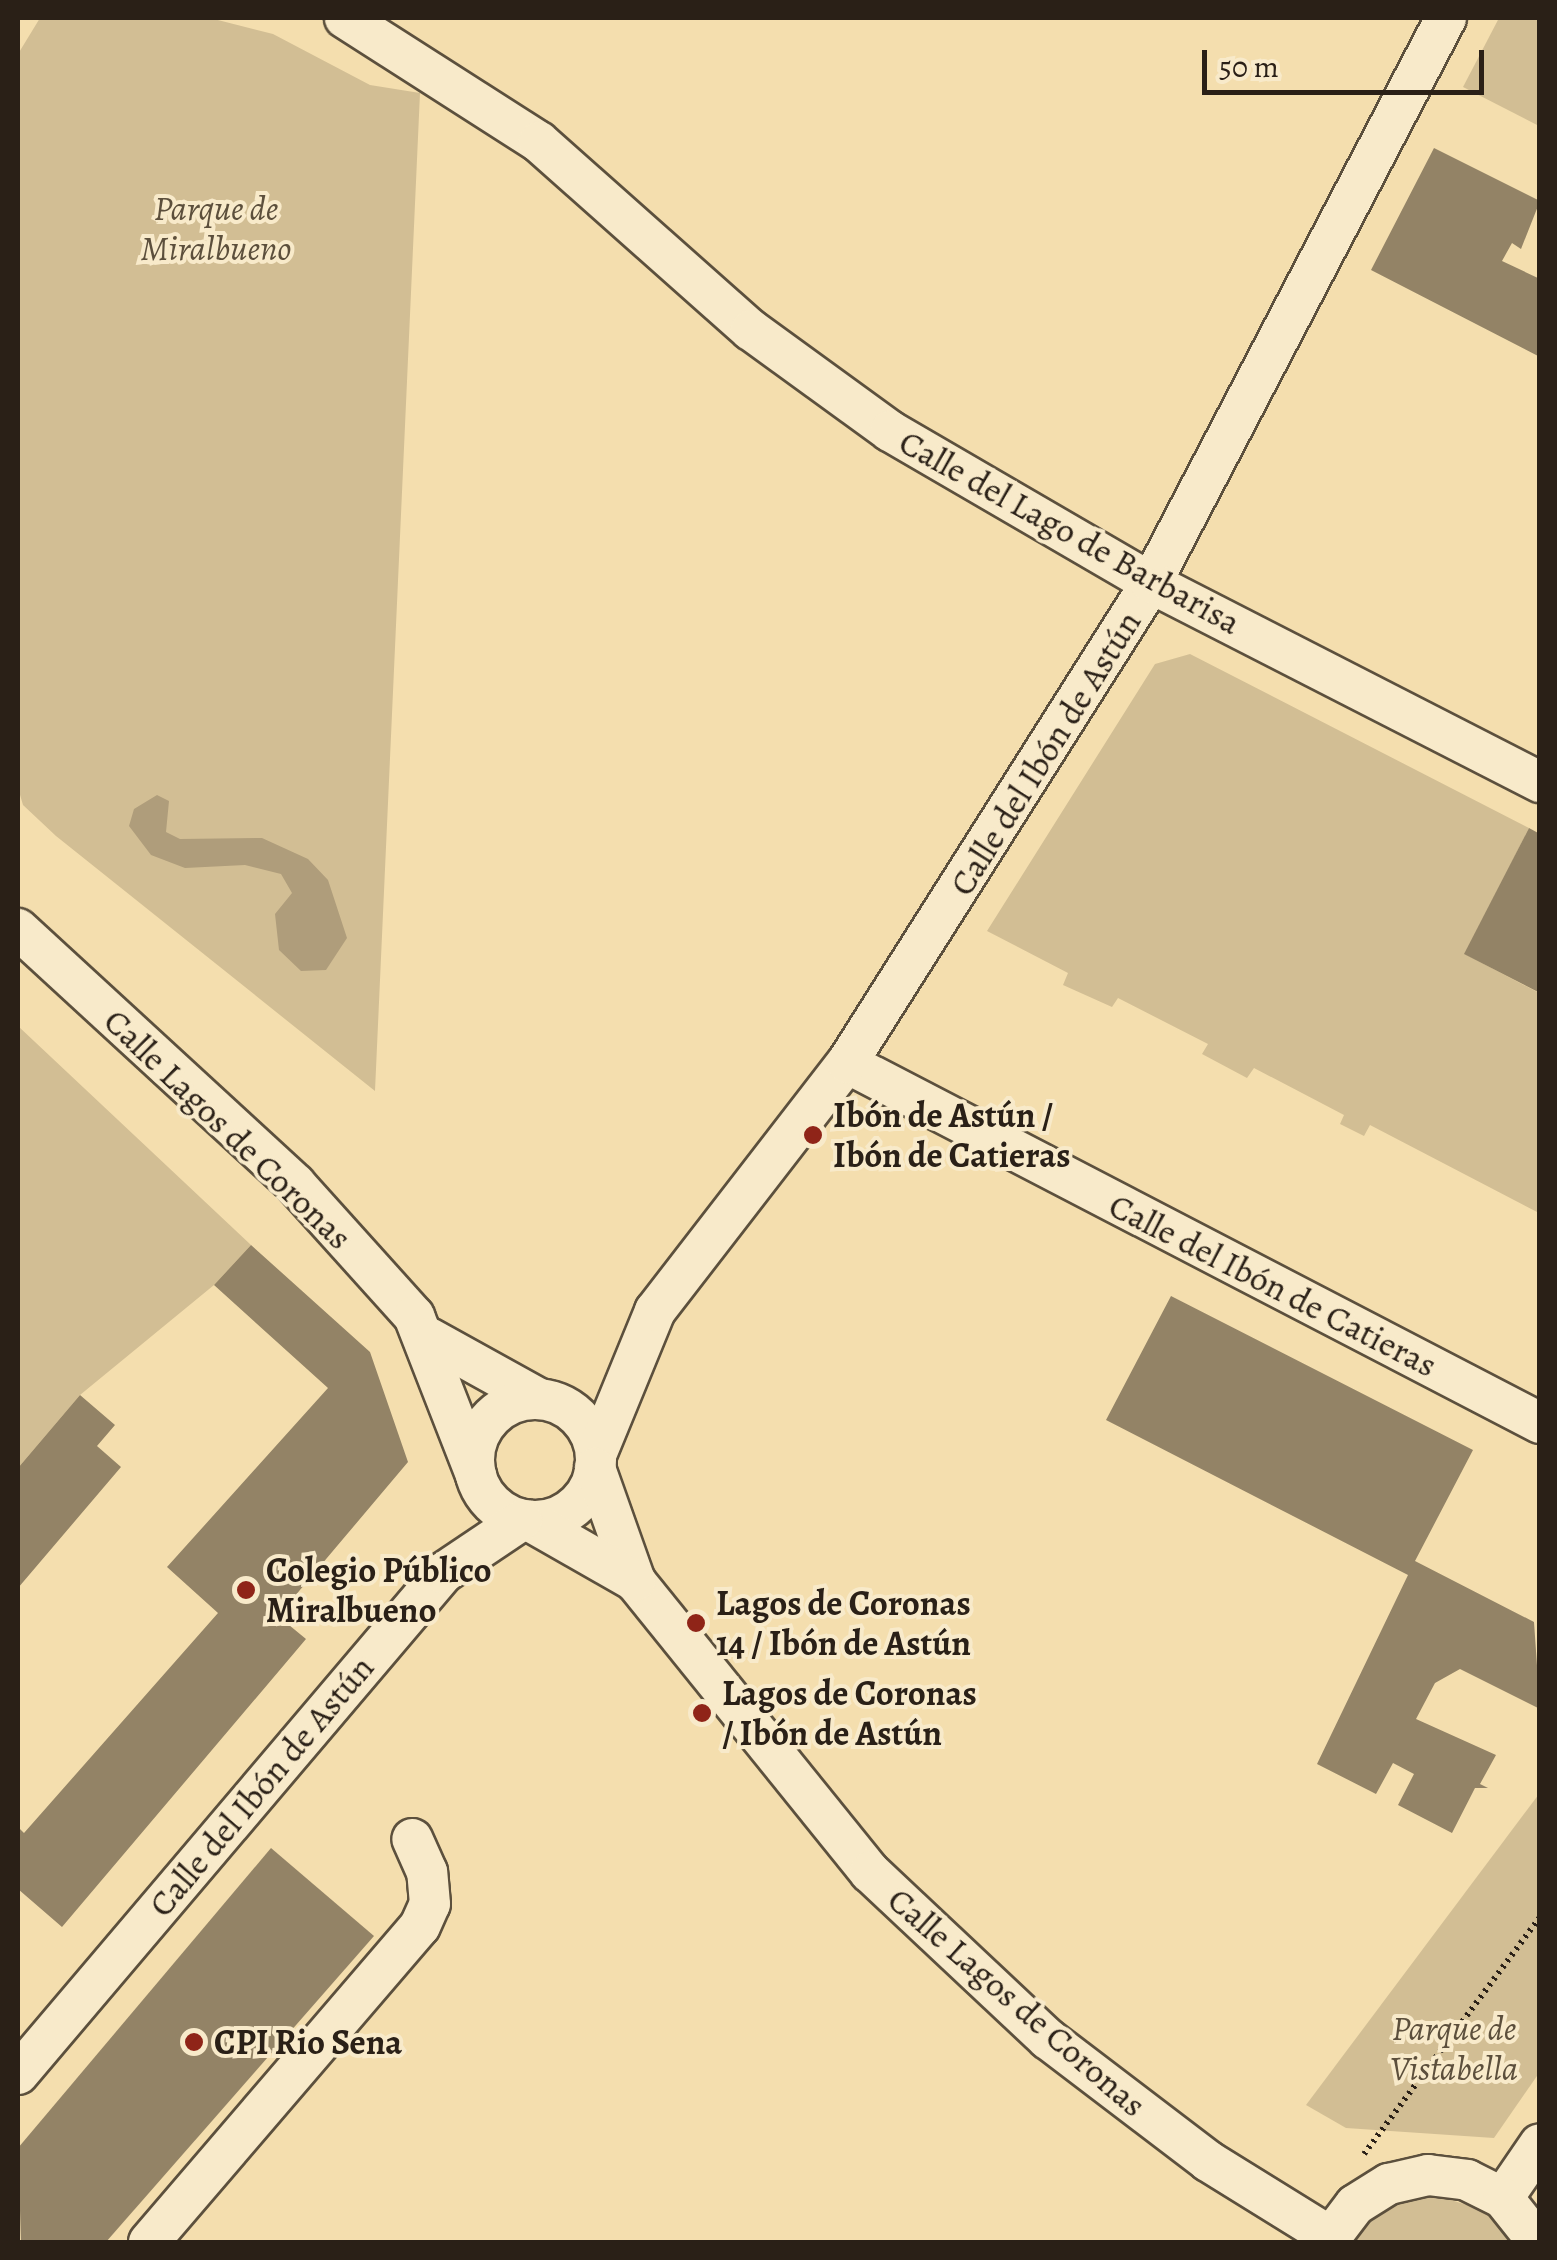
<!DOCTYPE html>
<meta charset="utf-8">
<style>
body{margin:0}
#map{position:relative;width:1557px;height:2260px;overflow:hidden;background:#f4deae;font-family:Alegreya,serif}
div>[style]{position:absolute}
.green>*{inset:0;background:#d2be94}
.water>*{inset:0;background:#af9d7b}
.building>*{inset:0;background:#938366}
.path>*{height:6px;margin-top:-3px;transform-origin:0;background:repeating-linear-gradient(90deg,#2a2017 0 2.5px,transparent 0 7.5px)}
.roads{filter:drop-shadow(2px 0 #5c503d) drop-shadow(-2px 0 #5c503d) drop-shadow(0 2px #5c503d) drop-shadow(0 -2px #5c503d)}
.minor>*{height:40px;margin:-20px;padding:0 20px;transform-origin:20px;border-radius:20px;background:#f8eaca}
.minor>.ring{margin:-20px;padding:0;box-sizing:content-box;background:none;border:40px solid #f8eaca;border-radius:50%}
.dots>*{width:28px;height:28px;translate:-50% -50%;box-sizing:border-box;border:5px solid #f8eaca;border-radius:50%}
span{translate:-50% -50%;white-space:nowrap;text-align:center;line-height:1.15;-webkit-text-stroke:8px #f8eaca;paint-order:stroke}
.park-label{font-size:35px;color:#5c4f3c;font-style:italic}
.street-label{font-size:35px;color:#2a2017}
.poi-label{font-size:35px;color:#2a2017;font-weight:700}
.left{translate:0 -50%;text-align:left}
.frame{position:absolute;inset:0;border:20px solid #2a2017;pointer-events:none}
.scale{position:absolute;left:1202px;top:50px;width:282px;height:45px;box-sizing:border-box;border:5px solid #2a2017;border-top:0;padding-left:12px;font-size:30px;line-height:35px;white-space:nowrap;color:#2a2017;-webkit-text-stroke:8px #f8eaca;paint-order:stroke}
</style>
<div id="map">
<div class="green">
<i style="clip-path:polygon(40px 18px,210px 18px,273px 34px,370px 85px,420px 93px,375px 1091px,56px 836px,23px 805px,18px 788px,18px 54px)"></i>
<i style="clip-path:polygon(1499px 18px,1539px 18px,1539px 126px,1463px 87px)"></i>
<i style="clip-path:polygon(1190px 654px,1529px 828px,1465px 954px,1539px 993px,1539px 1213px,1370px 1125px,1364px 1136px,1340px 1124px,1344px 1115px,1254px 1068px,1247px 1078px,1202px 1054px,1208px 1044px,1118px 998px,1112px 1007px,1063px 985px,1068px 973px,987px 931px,1155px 664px)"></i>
<i style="clip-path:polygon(18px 1026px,251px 1245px,214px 1285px,80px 1395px,18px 1468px)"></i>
<i style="clip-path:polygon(1539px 1794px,1539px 2073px,1494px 2138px,1346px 2128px,1306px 2105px)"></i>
<i style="clip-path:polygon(1438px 2196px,1483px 2210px,1512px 2242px,1348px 2242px,1392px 2203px)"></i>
</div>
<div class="water">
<i style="clip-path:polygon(157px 795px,169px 801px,166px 832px,180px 839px,262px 838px,308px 859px,328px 880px,347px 938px,326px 970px,301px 971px,279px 950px,275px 914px,292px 893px,281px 874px,245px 865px,185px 868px,151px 855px,129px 826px,134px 809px)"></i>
</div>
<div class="building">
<i style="clip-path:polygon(1434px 148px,1540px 201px,1521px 249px,1512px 243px,1502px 261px,1540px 279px,1540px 357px,1371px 270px)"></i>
<i style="clip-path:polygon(1529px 828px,1540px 834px,1540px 993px,1464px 954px)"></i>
<i style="clip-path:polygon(251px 1245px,370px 1352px,408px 1462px,278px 1616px,306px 1639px,62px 1927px,18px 1889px,18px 1827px,24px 1833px,218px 1613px,167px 1567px,328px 1388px,214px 1285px)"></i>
<i style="clip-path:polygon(1171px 1296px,1473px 1450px,1415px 1561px,1534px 1622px,1540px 1709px,1460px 1669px,1435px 1683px,1416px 1719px,1496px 1755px,1480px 1784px,1488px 1788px,1475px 1788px,1452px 1833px,1398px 1805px,1414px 1774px,1393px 1763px,1376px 1794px,1317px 1764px,1408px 1575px,1106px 1420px)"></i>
<i style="clip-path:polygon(80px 1395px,115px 1425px,97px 1446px,121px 1467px,18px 1588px,18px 1468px)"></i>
<i style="clip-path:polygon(271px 1848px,374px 1936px,106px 2242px,21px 2242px,18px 2148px)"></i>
</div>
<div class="path">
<i style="left:1364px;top:2154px;width:295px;rotate:-53.4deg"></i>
</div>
<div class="roads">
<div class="minor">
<i style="left:345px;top:18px;width:230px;rotate:32.6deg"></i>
<i style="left:539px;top:142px;width:283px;rotate:41.6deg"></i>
<i style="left:751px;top:330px;width:172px;rotate:36deg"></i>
<i style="left:890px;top:431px;width:302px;rotate:30.2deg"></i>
<i style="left:1151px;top:583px;width:437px;rotate:27.1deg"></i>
<i style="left:18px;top:929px;width:377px;rotate:42.6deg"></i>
<i style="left:295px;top:1184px;width:178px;rotate:48deg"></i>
<i style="left:414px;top:1316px;width:171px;rotate:68.7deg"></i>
<i style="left:847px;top:1063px;width:781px;rotate:27.45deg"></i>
<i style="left:429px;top:1338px;width:126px;rotate:29deg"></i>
<i class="ring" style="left:474px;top:1399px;width:82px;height:82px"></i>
<i style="left:596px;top:1455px;width:156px;rotate:-67.7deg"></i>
<i style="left:655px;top:1311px;width:314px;rotate:-52.3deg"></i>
<i style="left:847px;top:1063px;width:568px;rotate:-57.65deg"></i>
<i style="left:1151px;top:583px;width:637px;rotate:-62.43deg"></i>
<i style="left:595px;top:1468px;width:120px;rotate:70.5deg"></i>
<i style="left:635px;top:1581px;width:374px;rotate:51.1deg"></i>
<i style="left:870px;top:1872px;width:244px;rotate:43.2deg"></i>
<i style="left:1048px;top:2039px;width:201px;rotate:37.3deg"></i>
<i style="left:1208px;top:2161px;width:142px;rotate:31.8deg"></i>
<i style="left:530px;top:1521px;width:121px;rotate:29.7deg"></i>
<i style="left:18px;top:2074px;width:657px;rotate:-49.69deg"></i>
<i style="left:443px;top:1573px;width:95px;rotate:-33.9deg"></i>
<i style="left:1503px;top:2198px;width:65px;rotate:-55.6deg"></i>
<i style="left:149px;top:2242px;width:416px;rotate:-49.4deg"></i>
<i style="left:420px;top:1926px;width:24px;rotate:-66deg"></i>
<i style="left:430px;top:1904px;width:32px;rotate:-95deg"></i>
<i style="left:427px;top:1872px;width:36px;rotate:-114deg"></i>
<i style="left:1327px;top:2242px;width:46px;rotate:-52.9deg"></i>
<i style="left:1355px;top:2205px;width:40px;rotate:-32deg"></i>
<i style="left:1389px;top:2184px;width:40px;rotate:-13deg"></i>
<i style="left:1428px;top:2175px;width:39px;rotate:7deg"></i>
<i style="left:1467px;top:2180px;width:40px;rotate:26.6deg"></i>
<i style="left:1503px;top:2198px;width:56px;rotate:51.5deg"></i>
</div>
</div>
<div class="dots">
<i style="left:813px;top:1135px;background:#8f2418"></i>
<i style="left:246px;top:1590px;background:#8f2418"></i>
<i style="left:696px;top:1623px;background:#8f2418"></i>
<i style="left:702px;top:1713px;background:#8f2418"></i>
<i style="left:194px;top:2042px;background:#8f2418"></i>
</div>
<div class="park-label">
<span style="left:216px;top:228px">Parque de<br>Miralbueno</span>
<span style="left:1454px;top:2048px">Parque de<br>Vistabella</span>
</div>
<div class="street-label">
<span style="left:1070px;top:532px;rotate:29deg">Calle del Lago de Barbarisa</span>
<span style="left:1045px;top:753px;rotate:-58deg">Calle del Ibón de Astún</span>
<span style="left:228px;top:1129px;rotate:44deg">Calle Lagos de Coronas</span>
<span style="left:1273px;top:1285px;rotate:27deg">Calle del Ibón de Catieras</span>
<span style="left:261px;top:1786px;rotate:-50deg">Calle del Ibón de Astún</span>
<span style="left:1017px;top:2002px;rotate:41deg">Calle Lagos de Coronas</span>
</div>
<div class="poi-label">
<span class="left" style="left:833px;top:1135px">Ibón de Astún /<br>Ibón de Catieras</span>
<span class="left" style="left:266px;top:1590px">Colegio Público<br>Miralbueno</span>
<span class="left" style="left:716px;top:1623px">Lagos de Coronas<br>14 / Ibón de Astún</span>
<span class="left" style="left:722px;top:1713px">Lagos de Coronas<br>/ Ibón de Astún</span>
<span class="left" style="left:214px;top:2042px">CPI Rio Sena</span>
</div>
<div class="frame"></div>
<div class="scale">50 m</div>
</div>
